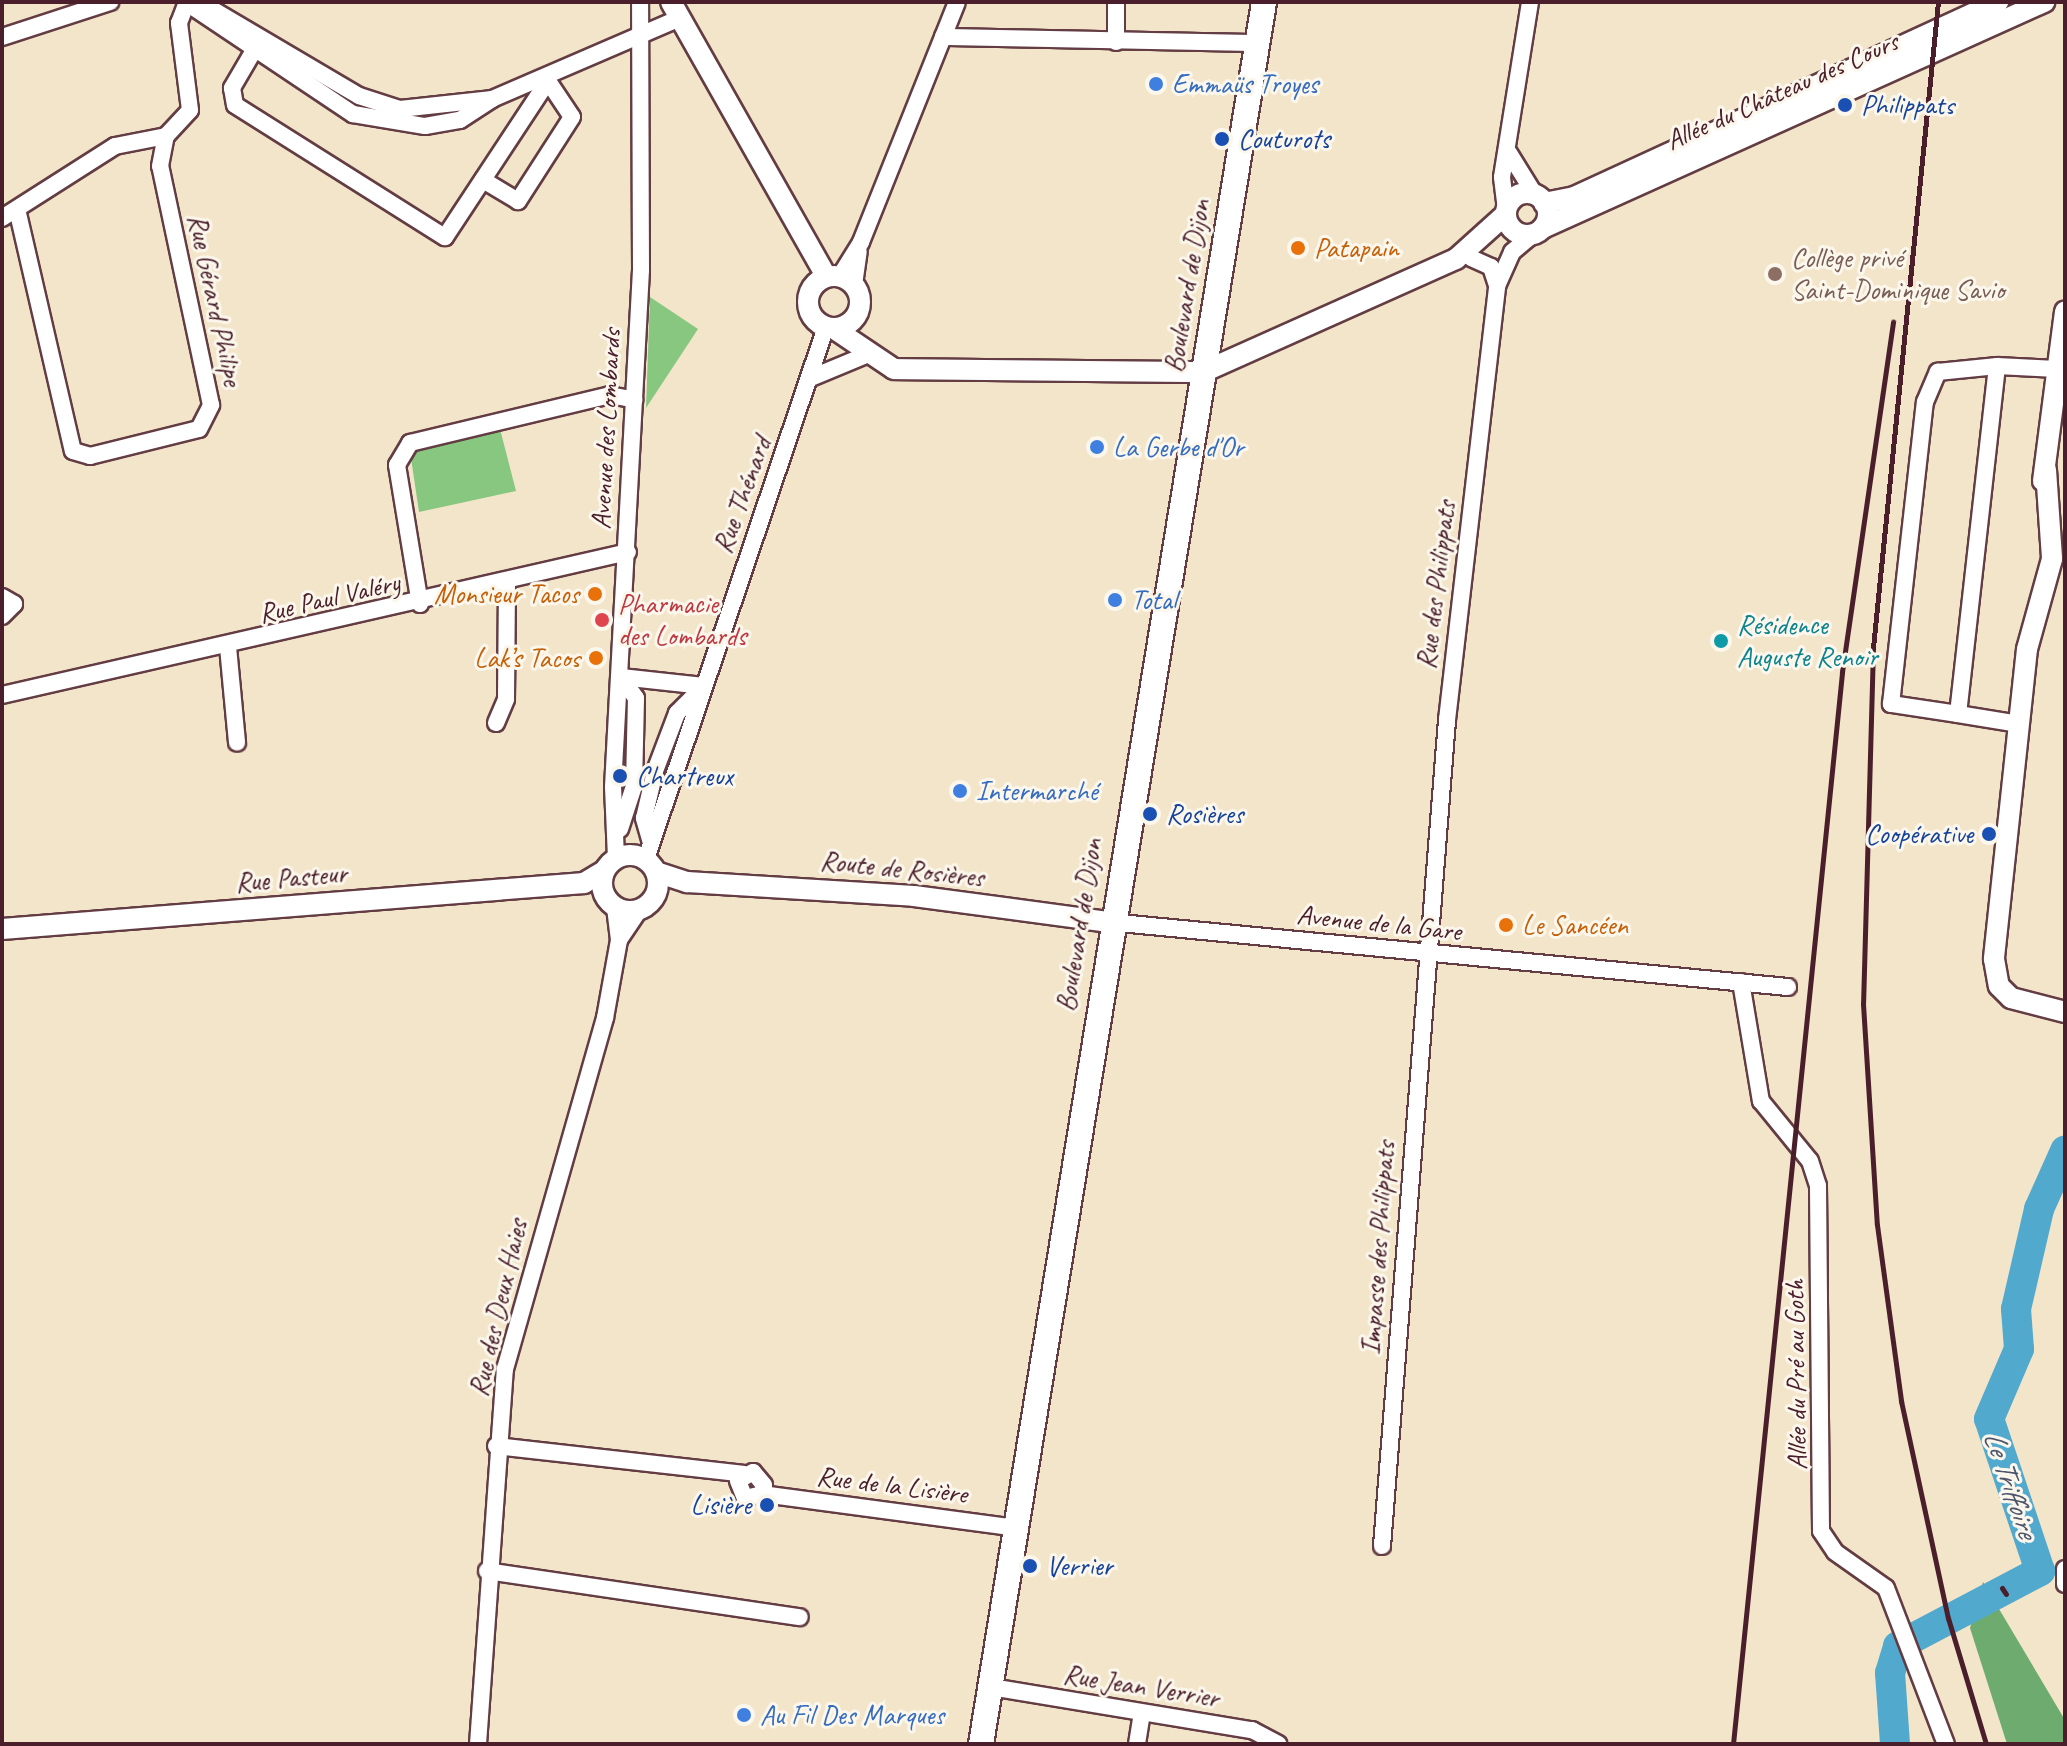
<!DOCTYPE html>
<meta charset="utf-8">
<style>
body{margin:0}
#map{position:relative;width:2067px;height:1746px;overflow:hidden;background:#f3e5ca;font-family:Caveat,sans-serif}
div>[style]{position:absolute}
.green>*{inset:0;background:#87c77f}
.forest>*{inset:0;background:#6dac6e}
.river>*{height:30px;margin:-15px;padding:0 15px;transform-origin:15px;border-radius:15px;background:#52a9ce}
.roads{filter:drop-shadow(2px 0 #633d43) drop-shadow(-2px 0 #633d43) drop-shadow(0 2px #633d43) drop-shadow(0 -2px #633d43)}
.minor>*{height:16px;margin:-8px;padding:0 8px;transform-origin:8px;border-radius:8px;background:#fff}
.tertiary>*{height:20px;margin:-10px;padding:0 10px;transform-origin:10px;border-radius:10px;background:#fff}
.tertiary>.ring{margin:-10px;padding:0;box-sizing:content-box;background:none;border:20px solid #fff;border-radius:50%}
.secondary>*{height:24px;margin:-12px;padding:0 12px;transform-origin:12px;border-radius:12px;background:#fff}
.rail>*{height:5px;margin:-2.5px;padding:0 2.5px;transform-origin:2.5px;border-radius:2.5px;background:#4a1f2b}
.dots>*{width:22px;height:22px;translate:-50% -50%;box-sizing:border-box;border:4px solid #fbf7ec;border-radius:50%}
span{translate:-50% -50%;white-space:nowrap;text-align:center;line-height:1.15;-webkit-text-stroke:6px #fbf7ec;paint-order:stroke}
.shop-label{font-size:28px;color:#366cbe}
.left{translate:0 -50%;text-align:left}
.street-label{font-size:28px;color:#4a1f2b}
.transit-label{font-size:28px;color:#164399}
.right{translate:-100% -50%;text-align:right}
.food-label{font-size:28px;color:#c56008}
.education-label{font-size:28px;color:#785e54}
.health-label{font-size:28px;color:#be3a42}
.culture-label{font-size:28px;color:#0d838f}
.water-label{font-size:30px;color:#4d566c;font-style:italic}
.frame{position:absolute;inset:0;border:4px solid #4a1f2b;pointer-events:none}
</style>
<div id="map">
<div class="green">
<i style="clip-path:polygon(650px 297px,698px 329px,646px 408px)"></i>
<i style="clip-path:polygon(500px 429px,516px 491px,419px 512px,411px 458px,418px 449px)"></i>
</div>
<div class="forest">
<i style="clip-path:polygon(1983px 1582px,2065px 1720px,2065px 1744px,2007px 1744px,1970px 1628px)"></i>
</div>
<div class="river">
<i style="left:1895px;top:1744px;width:71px;rotate:-94deg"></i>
<i style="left:1890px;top:1673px;width:28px;rotate:-73deg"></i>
<i style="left:1898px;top:1646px;width:161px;rotate:-27.8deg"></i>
<i style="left:2040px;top:1571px;width:160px;rotate:-108.5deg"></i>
<i style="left:1989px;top:1419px;width:76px;rotate:-66.8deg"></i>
<i style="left:2019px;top:1349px;width:40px;rotate:-94.3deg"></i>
<i style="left:2016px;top:1309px;width:103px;rotate:-77deg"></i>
<i style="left:2039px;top:1209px;width:64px;rotate:-65.9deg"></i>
</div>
<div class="roads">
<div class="minor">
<i style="left:1116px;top:2px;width:40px;rotate:90deg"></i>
<i style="left:187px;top:3px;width:200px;rotate:33.8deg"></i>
<i style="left:353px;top:114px;width:73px;rotate:9.5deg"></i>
<i style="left:425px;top:126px;width:36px;rotate:-10deg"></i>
<i style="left:460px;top:120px;width:38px;rotate:-33deg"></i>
<i style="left:492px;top:99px;width:205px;rotate:-23.3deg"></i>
<i style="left:190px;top:4px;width:18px;rotate:9deg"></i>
<i style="left:208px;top:7px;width:175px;rotate:30.5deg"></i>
<i style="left:359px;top:96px;width:43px;rotate:17.6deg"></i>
<i style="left:400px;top:109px;width:93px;rotate:-6.2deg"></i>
<i style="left:2px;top:37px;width:114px;rotate:-18deg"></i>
<i style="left:943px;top:37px;width:314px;rotate:1.1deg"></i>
<i style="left:253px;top:52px;width:42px;rotate:120.3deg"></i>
<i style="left:232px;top:88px;width:17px;rotate:80deg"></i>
<i style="left:235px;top:105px;width:248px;rotate:32.2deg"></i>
<i style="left:445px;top:237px;width:187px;rotate:-56.6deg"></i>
<i style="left:548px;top:81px;width:43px;rotate:56.3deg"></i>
<i style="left:572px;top:117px;width:100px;rotate:122.7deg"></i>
<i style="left:518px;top:201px;width:41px;rotate:-149deg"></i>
<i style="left:1509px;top:153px;width:49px;rotate:58.2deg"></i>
<i style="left:17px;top:209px;width:248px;rotate:77deg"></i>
<i style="left:73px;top:451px;width:18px;rotate:16deg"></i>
<i style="left:90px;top:456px;width:112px;rotate:-13.9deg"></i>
<i style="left:199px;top:429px;width:27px;rotate:-63deg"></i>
<i style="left:211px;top:405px;width:244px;rotate:-102deg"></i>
<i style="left:160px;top:166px;width:31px;rotate:-79deg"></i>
<i style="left:1506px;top:210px;width:33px;rotate:-97deg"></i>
<i style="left:1502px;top:177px;width:177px;rotate:-80.9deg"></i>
<i style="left:2px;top:218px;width:134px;rotate:-32.5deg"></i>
<i style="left:115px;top:146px;width:52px;rotate:-11.1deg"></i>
<i style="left:166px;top:136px;width:35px;rotate:-47deg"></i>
<i style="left:190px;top:110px;width:88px;rotate:-97.2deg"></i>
<i style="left:179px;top:23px;width:22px;rotate:-69deg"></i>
<i style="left:1471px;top:258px;width:22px;rotate:24deg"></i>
<i style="left:1491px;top:267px;width:20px;rotate:72deg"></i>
<i style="left:840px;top:276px;width:40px;rotate:-58deg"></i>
<i style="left:861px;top:242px;width:258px;rotate:-68.2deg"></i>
<i style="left:854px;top:285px;width:34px;rotate:-82deg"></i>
<i style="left:813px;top:377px;width:57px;rotate:-22.5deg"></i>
<i style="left:2px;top:597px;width:14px;rotate:30deg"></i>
<i style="left:14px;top:604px;width:17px;rotate:135deg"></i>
<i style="left:420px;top:604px;width:141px;rotate:-99.4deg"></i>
<i style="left:397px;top:465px;width:26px;rotate:-59deg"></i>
<i style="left:410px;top:443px;width:206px;rotate:-13.5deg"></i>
<i style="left:610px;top:395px;width:25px;rotate:11deg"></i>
<i style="left:228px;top:647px;width:96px;rotate:84.6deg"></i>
<i style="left:621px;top:677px;width:83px;rotate:6.2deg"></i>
<i style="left:2px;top:695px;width:642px;rotate:-12.87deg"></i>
<i style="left:1958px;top:714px;width:68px;rotate:-171.5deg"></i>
<i style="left:1891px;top:704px;width:304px;rotate:-83.6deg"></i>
<i style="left:1925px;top:402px;width:33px;rotate:-67deg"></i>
<i style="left:1938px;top:372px;width:59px;rotate:-5.8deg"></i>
<i style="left:496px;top:723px;width:26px;rotate:-67deg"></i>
<i style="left:506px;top:699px;width:116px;rotate:-89.5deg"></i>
<i style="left:2019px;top:724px;width:62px;rotate:-170.7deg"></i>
<i style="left:1958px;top:714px;width:350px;rotate:-83.6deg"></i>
<i style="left:1997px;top:366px;width:60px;rotate:2.9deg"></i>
<i style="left:620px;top:829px;width:45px;rotate:-72deg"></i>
<i style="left:634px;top:786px;width:88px;rotate:-88.7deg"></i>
<i style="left:636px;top:698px;width:26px;rotate:-126deg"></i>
<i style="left:651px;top:843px;width:26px;rotate:-106deg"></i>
<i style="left:644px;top:818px;width:48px;rotate:-76.8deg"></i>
<i style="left:655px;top:771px;width:62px;rotate:-69.2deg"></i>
<i style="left:677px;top:713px;width:38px;rotate:-45deg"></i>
<i style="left:616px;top:858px;width:71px;rotate:-92.4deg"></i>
<i style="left:613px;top:787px;width:518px;rotate:-86.9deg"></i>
<i style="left:641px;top:270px;width:268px;rotate:-90.2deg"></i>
<i style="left:646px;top:859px;width:562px;rotate:-71.31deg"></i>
<i style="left:1109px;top:922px;width:682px;rotate:5.47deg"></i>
<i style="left:619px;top:940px;width:37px;rotate:-56deg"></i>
<i style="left:1741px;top:982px;width:121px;rotate:80.5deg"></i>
<i style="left:1761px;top:1101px;width:77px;rotate:50.8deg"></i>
<i style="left:1810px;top:1161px;width:26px;rotate:72deg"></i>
<i style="left:1818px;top:1186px;width:345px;rotate:89.5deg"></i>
<i style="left:1821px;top:1531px;width:25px;rotate:56deg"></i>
<i style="left:1835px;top:1552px;width:62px;rotate:35.2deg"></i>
<i style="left:1886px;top:1588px;width:167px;rotate:69deg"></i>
<i style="left:496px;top:1446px;width:250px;rotate:6.4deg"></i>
<i style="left:762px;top:1494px;width:9px;rotate:-77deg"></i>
<i style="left:764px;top:1485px;width:17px;rotate:-130deg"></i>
<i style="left:753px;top:1472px;width:17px;rotate:149deg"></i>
<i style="left:738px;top:1481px;width:18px;rotate:68deg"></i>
<i style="left:745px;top:1498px;width:17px;rotate:-13deg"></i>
<i style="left:762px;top:1494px;width:256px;rotate:7.6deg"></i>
<i style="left:1382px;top:1546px;width:829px;rotate:-85.5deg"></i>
<i style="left:1447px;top:720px;width:437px;rotate:-83.4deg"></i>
<i style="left:1497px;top:286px;width:37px;rotate:-66deg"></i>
<i style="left:1512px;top:252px;width:26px;rotate:-40deg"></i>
<i style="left:2065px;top:1569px;width:15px;rotate:90deg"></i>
<i style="left:487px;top:1571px;width:316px;rotate:8.4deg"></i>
<i style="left:991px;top:1687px;width:265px;rotate:9.4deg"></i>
<i style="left:1252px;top:1730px;width:30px;rotate:28deg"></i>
<i style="left:478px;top:1744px;width:376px;rotate:-85.9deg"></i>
<i style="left:505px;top:1369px;width:365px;rotate:-74.1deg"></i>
<i style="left:605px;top:1018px;width:79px;rotate:-79.8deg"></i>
<i style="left:619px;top:940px;width:34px;rotate:-97deg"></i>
<i style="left:1137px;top:1744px;width:31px;rotate:-81deg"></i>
</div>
<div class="tertiary">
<i style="left:671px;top:2px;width:315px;rotate:60.5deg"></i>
<i class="ring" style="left:1506px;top:193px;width:22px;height:22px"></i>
<i style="left:1544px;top:203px;width:31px;rotate:-11deg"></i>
<i style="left:1574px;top:197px;width:467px;rotate:-24.7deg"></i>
<i style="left:1543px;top:228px;width:550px;rotate:-24.28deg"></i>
<i class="ring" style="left:808px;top:276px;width:32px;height:32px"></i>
<i style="left:833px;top:328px;width:73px;rotate:33.9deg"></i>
<i style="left:894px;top:369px;width:309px;rotate:0.6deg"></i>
<i style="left:1203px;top:372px;width:277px;rotate:-24.1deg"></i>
<i style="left:1456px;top:259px;width:67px;rotate:-42deg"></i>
<i style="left:2046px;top:470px;width:89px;rotate:86.1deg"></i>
<i style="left:2052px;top:559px;width:93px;rotate:105.5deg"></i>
<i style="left:2027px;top:649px;width:312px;rotate:96.1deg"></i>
<i style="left:1994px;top:959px;width:27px;rotate:80deg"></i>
<i style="left:1999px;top:986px;width:17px;rotate:45deg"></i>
<i style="left:2011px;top:998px;width:56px;rotate:14.5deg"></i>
<i style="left:2043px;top:481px;width:171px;rotate:-82.6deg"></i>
<i class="ring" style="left:602px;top:855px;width:36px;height:36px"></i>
<i style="left:656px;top:872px;width:33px;rotate:18deg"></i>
<i style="left:687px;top:882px;width:227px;rotate:3.5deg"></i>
<i style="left:914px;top:896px;width:197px;rotate:7.6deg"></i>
<i style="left:2px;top:929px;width:584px;rotate:-4.52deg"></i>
<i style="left:584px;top:883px;width:23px;rotate:-31deg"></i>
</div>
<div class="secondary">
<i style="left:981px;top:1744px;width:1765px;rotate:-80.77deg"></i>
</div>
</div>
<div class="rail">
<i style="left:1938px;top:2px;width:649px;rotate:95.75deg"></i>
<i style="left:1873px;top:648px;width:356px;rotate:91.6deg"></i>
<i style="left:1863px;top:1004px;width:221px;rotate:86.4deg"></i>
<i style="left:1877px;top:1225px;width:178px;rotate:82.2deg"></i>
<i style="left:1901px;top:1401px;width:222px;rotate:77.8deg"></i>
<i style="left:1948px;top:1618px;width:132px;rotate:73.2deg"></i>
<i style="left:2002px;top:1588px;width:7px;rotate:56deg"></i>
<i style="left:1733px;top:1744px;width:1078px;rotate:-84.19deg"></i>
<i style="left:1842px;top:672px;width:354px;rotate:-81.7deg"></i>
</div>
<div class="dots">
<i style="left:1156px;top:84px;background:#3f7fe0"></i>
<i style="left:1845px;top:105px;background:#1a4fb4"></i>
<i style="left:1222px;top:139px;background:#1a4fb4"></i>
<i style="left:1298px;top:248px;background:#e8710a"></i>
<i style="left:1775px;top:274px;background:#8d6e63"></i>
<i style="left:1097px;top:447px;background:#3f7fe0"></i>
<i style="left:595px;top:594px;background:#e8710a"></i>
<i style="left:1115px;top:600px;background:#3f7fe0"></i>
<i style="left:602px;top:620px;background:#e0444e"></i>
<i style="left:1721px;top:641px;background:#0f9aa8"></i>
<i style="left:596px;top:658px;background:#e8710a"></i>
<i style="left:620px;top:776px;background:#1a4fb4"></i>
<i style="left:960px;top:791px;background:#3f7fe0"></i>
<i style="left:1150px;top:814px;background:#1a4fb4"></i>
<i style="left:1989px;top:834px;background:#1a4fb4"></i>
<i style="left:1506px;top:925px;background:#e8710a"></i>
<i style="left:767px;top:1505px;background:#1a4fb4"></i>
<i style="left:1030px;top:1566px;background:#1a4fb4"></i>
<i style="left:744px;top:1715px;background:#3f7fe0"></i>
</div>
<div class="shop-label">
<span class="left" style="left:1172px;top:84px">Emmaüs Troyes</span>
<span class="left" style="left:1113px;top:447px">La Gerbe d'Or</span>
<span class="left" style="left:1131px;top:600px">Total</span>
<span class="left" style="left:976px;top:791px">Intermarché</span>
<span class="left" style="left:760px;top:1715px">Au Fil Des Marques</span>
</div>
<div class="street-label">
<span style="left:1782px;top:91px;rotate:-24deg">Allée du Château des Cours</span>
<span style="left:1187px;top:286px;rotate:-81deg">Boulevard de Dijon</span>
<span style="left:215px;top:300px;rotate:78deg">Rue Gérard Philipe</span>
<span style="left:606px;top:429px;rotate:-87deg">Avenue des Lombards</span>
<span style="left:742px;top:495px;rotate:-70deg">Rue Thénard</span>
<span style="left:1436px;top:585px;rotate:-83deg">Rue des Philippats</span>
<span style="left:329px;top:598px;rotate:-13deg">Rue Paul Valéry</span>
<span style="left:902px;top:869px;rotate:6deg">Route de Rosières</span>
<span style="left:291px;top:878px;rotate:-5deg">Rue Pasteur</span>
<span style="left:1379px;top:923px;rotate:6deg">Avenue de la Gare</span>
<span style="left:1079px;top:925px;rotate:-81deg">Boulevard de Dijon</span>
<span style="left:1378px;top:1248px;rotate:-86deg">Impasse des Philippats</span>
<span style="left:498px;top:1308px;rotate:-77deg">Rue des Deux Haies</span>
<span style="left:1796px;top:1375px;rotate:-91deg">Allée du Pré au Goth</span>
<span style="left:892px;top:1485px;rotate:7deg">Rue de la Lisière</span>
<span style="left:1141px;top:1686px;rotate:9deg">Rue Jean Verrier</span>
</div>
<div class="transit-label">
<span class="left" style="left:1861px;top:105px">Philippats</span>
<span class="left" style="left:1238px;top:139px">Couturots</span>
<span class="left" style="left:636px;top:776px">Chartreux</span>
<span class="left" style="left:1166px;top:814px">Rosières</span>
<span class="right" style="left:1973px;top:834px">Coopérative</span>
<span class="right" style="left:751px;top:1505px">Lisière</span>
<span class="left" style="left:1046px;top:1566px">Verrier</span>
</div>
<div class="food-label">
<span class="left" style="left:1314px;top:248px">Patapain</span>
<span class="right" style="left:579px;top:594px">Monsieur Tacos</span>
<span class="right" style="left:580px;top:658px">Lak’s Tacos</span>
<span class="left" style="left:1522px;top:925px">Le Sancéen</span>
</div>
<div class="education-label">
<span class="left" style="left:1791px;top:274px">Collège privé<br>Saint-Dominique Savio</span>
</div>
<div class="health-label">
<span class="left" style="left:618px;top:620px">Pharmacie<br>des Lombards</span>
</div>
<div class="culture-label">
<span class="left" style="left:1737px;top:641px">Résidence<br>Auguste Renoir</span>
</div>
<div class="water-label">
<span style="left:2011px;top:1484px;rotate:71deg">Le Triffoire</span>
</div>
<div class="frame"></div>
</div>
